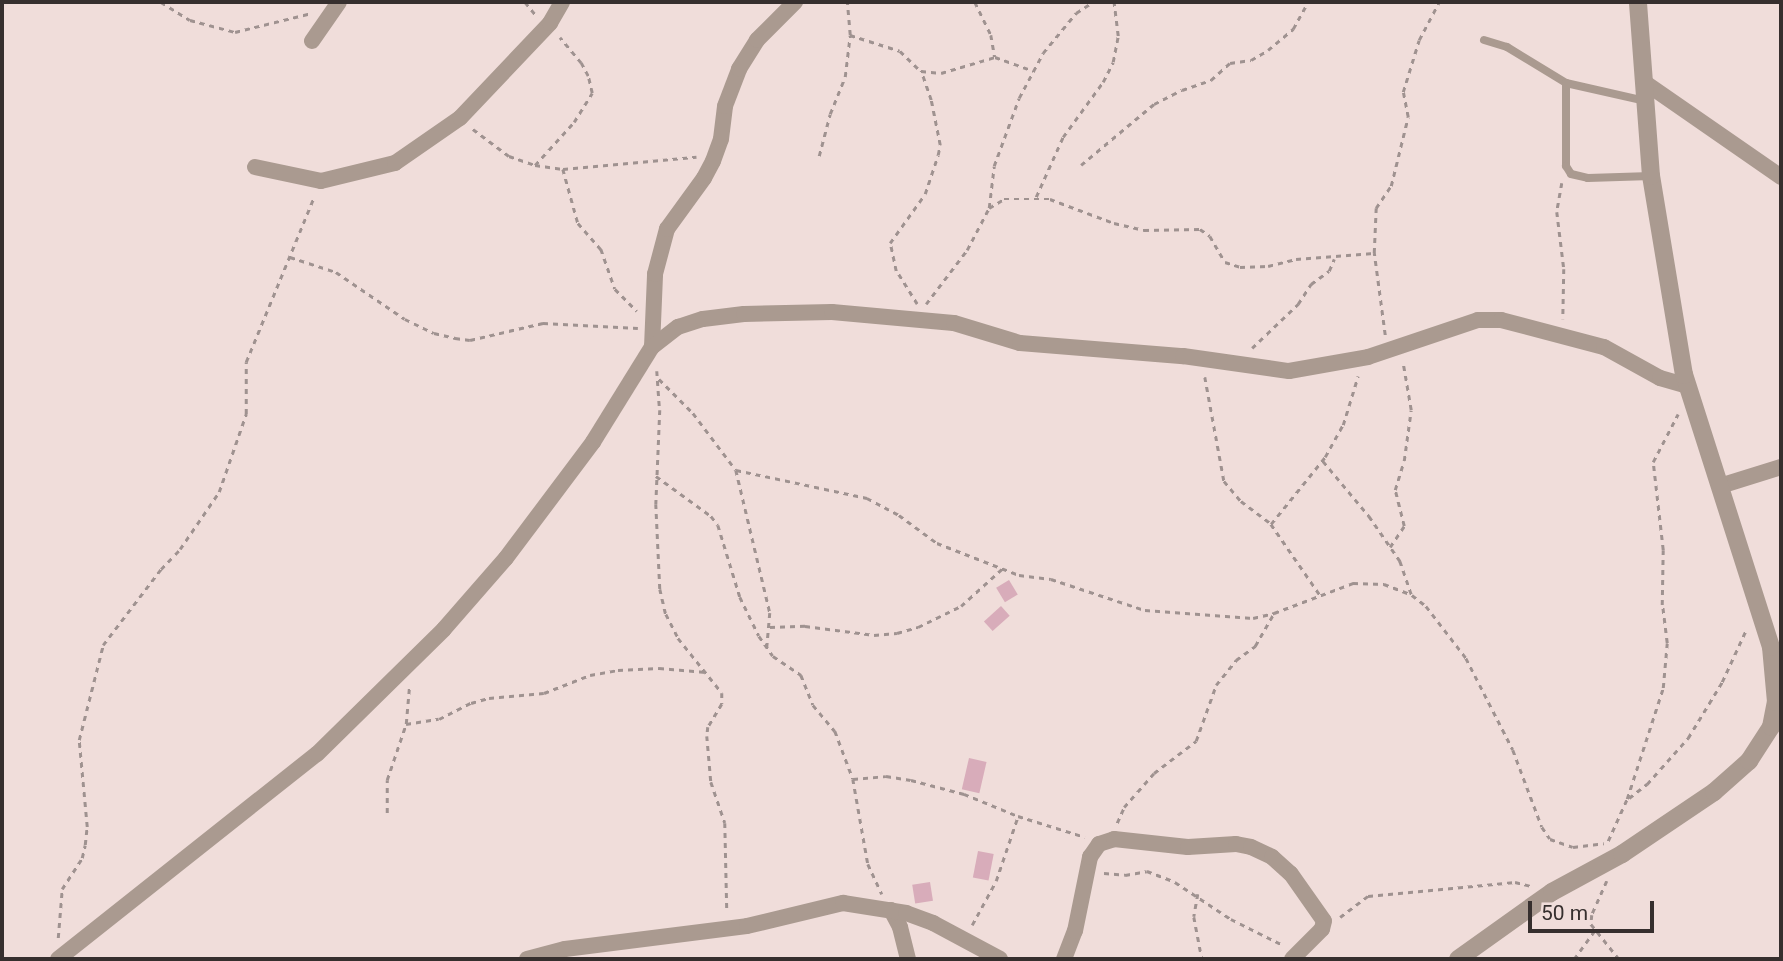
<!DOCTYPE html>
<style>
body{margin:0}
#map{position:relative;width:1783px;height:961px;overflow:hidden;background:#f0ddda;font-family:Roboto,sans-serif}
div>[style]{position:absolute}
.building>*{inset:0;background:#d8acba;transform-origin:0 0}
.path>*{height:2.5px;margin-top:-1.25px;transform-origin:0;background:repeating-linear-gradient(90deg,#9f9290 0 5px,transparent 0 10px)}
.service>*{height:8px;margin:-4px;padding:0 4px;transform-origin:4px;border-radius:4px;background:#aa9a90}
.minor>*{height:16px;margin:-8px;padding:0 8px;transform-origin:8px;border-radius:8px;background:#aa9a90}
.tertiary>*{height:18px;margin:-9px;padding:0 9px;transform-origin:9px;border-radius:9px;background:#aa9a90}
span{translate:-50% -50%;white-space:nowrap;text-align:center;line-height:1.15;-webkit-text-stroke:7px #f0ddda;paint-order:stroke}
.frame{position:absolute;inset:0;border:4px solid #362f2e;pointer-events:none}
.scale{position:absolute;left:1528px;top:901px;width:126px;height:32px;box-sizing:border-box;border:4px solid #362f2e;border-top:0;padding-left:9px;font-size:21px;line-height:24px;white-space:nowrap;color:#362f2e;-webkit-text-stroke:5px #f0ddda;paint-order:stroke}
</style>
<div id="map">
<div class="building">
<i style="left:1009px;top:580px;width:17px;height:15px;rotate:59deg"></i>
<i style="left:1001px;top:606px;width:13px;height:23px;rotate:48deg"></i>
<i style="left:969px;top:758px;width:18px;height:32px;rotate:13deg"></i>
<i style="left:978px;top:851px;width:16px;height:27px;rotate:11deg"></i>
<i style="left:930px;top:882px;width:19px;height:18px;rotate:81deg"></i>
</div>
<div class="path">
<i style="left:161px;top:2px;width:34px;rotate:32deg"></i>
<i style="left:190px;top:20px;width:47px;rotate:14.9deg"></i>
<i style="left:235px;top:32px;width:79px;rotate:-13.9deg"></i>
<i style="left:525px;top:2px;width:16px;rotate:50deg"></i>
<i style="left:975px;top:2px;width:37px;rotate:64deg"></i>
<i style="left:991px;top:35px;width:22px;rotate:80deg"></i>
<i style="left:850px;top:35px;width:52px;rotate:17.7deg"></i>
<i style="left:900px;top:51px;width:29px;rotate:44deg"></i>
<i style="left:921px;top:71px;width:20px;rotate:6deg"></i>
<i style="left:941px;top:73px;width:56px;rotate:-16.5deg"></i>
<i style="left:995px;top:57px;width:41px;rotate:19.7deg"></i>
<i style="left:473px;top:129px;width:45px;rotate:36.9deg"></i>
<i style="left:509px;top:156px;width:28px;rotate:19deg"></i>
<i style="left:535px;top:165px;width:28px;rotate:8deg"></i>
<i style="left:563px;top:169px;width:134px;rotate:-5.2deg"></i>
<i style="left:819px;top:156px;width:43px;rotate:-75.3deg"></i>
<i style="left:830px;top:114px;width:40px;rotate:-68deg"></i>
<i style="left:845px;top:77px;width:42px;rotate:-83.2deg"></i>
<i style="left:850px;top:35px;width:33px;rotate:-95deg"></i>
<i style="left:535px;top:165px;width:58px;rotate:-47.8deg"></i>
<i style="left:574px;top:122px;width:34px;rotate:-58deg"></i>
<i style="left:592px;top:93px;width:17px;rotate:-103deg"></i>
<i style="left:588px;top:76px;width:15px;rotate:-118deg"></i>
<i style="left:581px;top:63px;width:33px;rotate:-130deg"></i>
<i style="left:1081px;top:165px;width:95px;rotate:-39.9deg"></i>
<i style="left:1154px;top:104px;width:31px;rotate:-27deg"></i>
<i style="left:1182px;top:90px;width:31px;rotate:-19deg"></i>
<i style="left:1211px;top:80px;width:25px;rotate:-42deg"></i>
<i style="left:1230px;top:63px;width:21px;rotate:-8deg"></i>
<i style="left:1251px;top:60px;width:20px;rotate:-30deg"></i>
<i style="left:1268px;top:50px;width:33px;rotate:-40deg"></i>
<i style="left:1293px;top:29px;width:31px;rotate:-61deg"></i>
<i style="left:563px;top:169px;width:56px;rotate:74.5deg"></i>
<i style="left:578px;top:223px;width:35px;rotate:49deg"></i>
<i style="left:601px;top:249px;width:42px;rotate:70.7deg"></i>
<i style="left:615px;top:289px;width:31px;rotate:45deg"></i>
<i style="left:1562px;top:183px;width:29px;rotate:100deg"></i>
<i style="left:1557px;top:212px;width:57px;rotate:83deg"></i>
<i style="left:1564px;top:269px;width:50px;rotate:91.1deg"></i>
<i style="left:1036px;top:197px;width:66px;rotate:-65.8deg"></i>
<i style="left:1063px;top:137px;width:68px;rotate:-54deg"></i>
<i style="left:1103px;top:82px;width:22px;rotate:-63deg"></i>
<i style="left:1113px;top:62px;width:26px;rotate:-79deg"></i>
<i style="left:1118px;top:36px;width:34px;rotate:-97deg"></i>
<i style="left:989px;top:208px;width:42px;rotate:-83.2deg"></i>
<i style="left:994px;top:166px;width:72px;rotate:-69.8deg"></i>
<i style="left:1019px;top:98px;width:51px;rotate:-61.9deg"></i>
<i style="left:1043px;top:53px;width:52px;rotate:-50.5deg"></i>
<i style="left:1076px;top:13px;width:20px;rotate:-33deg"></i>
<i style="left:290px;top:257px;width:48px;rotate:18.1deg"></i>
<i style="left:336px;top:272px;width:83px;rotate:34.3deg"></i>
<i style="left:405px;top:319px;width:32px;rotate:26deg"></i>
<i style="left:434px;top:333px;width:22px;rotate:13deg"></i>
<i style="left:455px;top:338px;width:15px;rotate:8deg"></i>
<i style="left:470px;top:340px;width:75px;rotate:-13.1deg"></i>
<i style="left:543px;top:323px;width:95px;rotate:3deg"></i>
<i style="left:917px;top:304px;width:39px;rotate:-122deg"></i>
<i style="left:896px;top:271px;width:29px;rotate:-102deg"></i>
<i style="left:890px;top:243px;width:60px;rotate:-54.5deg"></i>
<i style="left:925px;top:194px;width:41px;rotate:-71.6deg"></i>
<i style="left:938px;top:155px;width:10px;rotate:-79deg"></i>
<i style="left:940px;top:145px;width:46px;rotate:-101.3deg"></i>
<i style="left:931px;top:100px;width:31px;rotate:-109deg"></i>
<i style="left:926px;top:304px;width:68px;rotate:-52.8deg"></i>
<i style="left:967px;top:250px;width:47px;rotate:-62.4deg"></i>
<i style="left:989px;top:208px;width:17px;rotate:-31deg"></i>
<i style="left:1004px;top:199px;width:46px"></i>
<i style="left:1050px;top:199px;width:68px;rotate:20.6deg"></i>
<i style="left:1114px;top:223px;width:31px;rotate:13deg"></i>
<i style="left:1144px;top:230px;width:56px;rotate:-1deg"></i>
<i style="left:1200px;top:229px;width:12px;rotate:35deg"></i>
<i style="left:1210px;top:236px;width:30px;rotate:60deg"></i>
<i style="left:1225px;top:262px;width:16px;rotate:18deg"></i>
<i style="left:1240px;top:267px;width:28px;rotate:-2deg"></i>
<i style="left:1268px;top:266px;width:29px;rotate:-14deg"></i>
<i style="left:1296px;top:259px;width:78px;rotate:-4.4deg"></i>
<i style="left:1385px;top:335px;width:83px;rotate:-97.6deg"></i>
<i style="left:1374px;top:253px;width:45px;rotate:-87.5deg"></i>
<i style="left:1376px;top:208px;width:27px;rotate:-56deg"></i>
<i style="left:1391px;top:186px;width:71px;rotate:-76.2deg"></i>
<i style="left:1408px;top:117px;width:25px;rotate:-101deg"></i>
<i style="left:1403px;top:92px;width:54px;rotate:-72.9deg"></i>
<i style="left:1419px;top:40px;width:43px;rotate:-62.2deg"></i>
<i style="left:1252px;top:348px;width:64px;rotate:-43.7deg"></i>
<i style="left:1298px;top:304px;width:24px;rotate:-57deg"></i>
<i style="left:1311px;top:284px;width:22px;rotate:-36deg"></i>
<i style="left:1329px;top:271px;width:13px;rotate:-67deg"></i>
<i style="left:657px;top:371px;width:39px;rotate:86deg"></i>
<i style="left:660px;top:410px;width:94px;rotate:92.4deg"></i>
<i style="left:656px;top:504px;width:85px;rotate:87.3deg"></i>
<i style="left:660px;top:589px;width:26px;rotate:77deg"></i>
<i style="left:666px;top:614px;width:27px;rotate:63deg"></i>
<i style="left:678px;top:638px;width:70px;rotate:51.3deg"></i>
<i style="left:722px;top:693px;width:11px;rotate:90deg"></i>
<i style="left:722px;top:704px;width:27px;rotate:121deg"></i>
<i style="left:708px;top:727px;width:9px;rotate:96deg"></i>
<i style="left:707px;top:736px;width:46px;rotate:85deg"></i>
<i style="left:711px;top:782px;width:43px;rotate:71.1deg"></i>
<i style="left:725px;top:823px;width:89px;rotate:88.7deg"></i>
<i style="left:1205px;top:377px;width:106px;rotate:79.6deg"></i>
<i style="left:1224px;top:481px;width:26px;rotate:50deg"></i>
<i style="left:1241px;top:501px;width:38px;rotate:37deg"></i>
<i style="left:1271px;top:524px;width:86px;rotate:55.4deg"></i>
<i style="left:659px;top:379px;width:48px;rotate:45deg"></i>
<i style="left:693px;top:413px;width:71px;rotate:53deg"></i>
<i style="left:736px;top:470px;width:134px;rotate:12.1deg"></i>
<i style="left:867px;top:498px;width:36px;rotate:28deg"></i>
<i style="left:899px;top:515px;width:47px;rotate:36.4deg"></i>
<i style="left:937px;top:543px;width:88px;rotate:21.3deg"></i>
<i style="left:1019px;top:575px;width:32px;rotate:7deg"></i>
<i style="left:1051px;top:579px;width:99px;rotate:18.3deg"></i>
<i style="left:1145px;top:610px;width:108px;rotate:4.2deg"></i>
<i style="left:1253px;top:618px;width:22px;rotate:-13deg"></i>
<i style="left:1274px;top:613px;width:85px;rotate:-20.8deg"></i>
<i style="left:1353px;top:583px;width:31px;rotate:2deg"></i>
<i style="left:1384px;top:584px;width:30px;rotate:21deg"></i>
<i style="left:1412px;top:595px;width:18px;rotate:38deg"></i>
<i style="left:1426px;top:606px;width:66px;rotate:52.4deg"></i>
<i style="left:1466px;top:658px;width:103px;rotate:62.9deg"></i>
<i style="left:1513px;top:750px;width:82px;rotate:69.4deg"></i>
<i style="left:1542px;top:827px;width:14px;rotate:56deg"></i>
<i style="left:1550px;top:839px;width:24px;rotate:19deg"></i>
<i style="left:1573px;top:847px;width:31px;rotate:-7deg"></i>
<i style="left:1323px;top:461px;width:72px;rotate:50.1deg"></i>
<i style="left:1369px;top:516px;width:55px;rotate:55.4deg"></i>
<i style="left:1400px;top:561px;width:36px;rotate:71deg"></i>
<i style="left:736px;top:470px;width:147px;rotate:76.6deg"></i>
<i style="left:770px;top:613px;width:35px;rotate:95deg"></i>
<i style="left:656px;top:476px;width:68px;rotate:36deg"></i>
<i style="left:711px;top:516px;width:11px;rotate:52deg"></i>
<i style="left:718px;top:525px;width:75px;rotate:73deg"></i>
<i style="left:740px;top:597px;width:43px;rotate:64deg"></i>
<i style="left:759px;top:636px;width:24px;rotate:55deg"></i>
<i style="left:773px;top:656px;width:34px;rotate:34deg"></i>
<i style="left:801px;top:675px;width:32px;rotate:68deg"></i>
<i style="left:813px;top:705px;width:34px;rotate:50deg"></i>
<i style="left:835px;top:731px;width:51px;rotate:69.4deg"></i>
<i style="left:853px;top:779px;width:86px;rotate:80deg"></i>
<i style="left:868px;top:864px;width:33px;rotate:65deg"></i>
<i style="left:1271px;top:524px;width:86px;rotate:-51.1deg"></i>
<i style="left:1325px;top:457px;width:37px;rotate:-61deg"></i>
<i style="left:1343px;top:425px;width:51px;rotate:-73deg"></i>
<i style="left:1390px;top:547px;width:25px;rotate:-56deg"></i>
<i style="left:1404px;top:526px;width:37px;rotate:-104deg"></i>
<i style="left:1395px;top:490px;width:30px;rotate:-73deg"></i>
<i style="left:1404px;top:461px;width:51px;rotate:-82.2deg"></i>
<i style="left:1411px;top:410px;width:48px;rotate:-99.7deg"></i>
<i style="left:770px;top:627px;width:35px;rotate:-2deg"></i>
<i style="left:805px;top:626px;width:70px;rotate:7.4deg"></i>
<i style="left:874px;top:635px;width:23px;rotate:-5deg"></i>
<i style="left:897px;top:633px;width:22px;rotate:-16deg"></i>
<i style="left:918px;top:627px;width:48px;rotate:-26deg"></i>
<i style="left:961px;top:606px;width:57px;rotate:-42.1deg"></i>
<i style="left:406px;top:724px;width:33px;rotate:-9deg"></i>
<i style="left:439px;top:719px;width:36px;rotate:-27deg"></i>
<i style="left:471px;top:703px;width:19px;rotate:-16deg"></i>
<i style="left:489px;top:698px;width:55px;rotate:-5.2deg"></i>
<i style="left:544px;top:693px;width:49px;rotate:-21.4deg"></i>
<i style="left:590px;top:675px;width:28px;rotate:-10deg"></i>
<i style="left:618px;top:670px;width:41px;rotate:-2.8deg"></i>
<i style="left:659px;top:668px;width:47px;rotate:4.9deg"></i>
<i style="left:853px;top:779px;width:33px;rotate:-5deg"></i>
<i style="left:886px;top:776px;width:25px;rotate:9deg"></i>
<i style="left:911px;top:780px;width:55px;rotate:14.8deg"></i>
<i style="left:964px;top:794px;width:58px;rotate:22.2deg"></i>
<i style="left:1018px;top:816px;width:70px;rotate:17.4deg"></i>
<i style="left:1629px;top:798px;width:23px;rotate:-38deg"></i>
<i style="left:1647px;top:784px;width:62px;rotate:-48.3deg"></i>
<i style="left:1688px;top:738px;width:66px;rotate:-58.7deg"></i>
<i style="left:1722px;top:682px;width:57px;rotate:-65.2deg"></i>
<i style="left:387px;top:813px;width:33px;rotate:-90deg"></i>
<i style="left:387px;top:780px;width:59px;rotate:-71.3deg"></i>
<i style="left:406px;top:724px;width:36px;rotate:-85deg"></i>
<i style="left:1117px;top:823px;width:17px;rotate:-66deg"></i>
<i style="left:1124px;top:807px;width:45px;rotate:-48.6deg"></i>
<i style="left:1154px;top:773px;width:53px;rotate:-37.3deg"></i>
<i style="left:1196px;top:741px;width:59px;rotate:-70.3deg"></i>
<i style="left:1216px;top:685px;width:32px;rotate:-51deg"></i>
<i style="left:1236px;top:660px;width:24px;rotate:-36deg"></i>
<i style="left:1255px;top:646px;width:38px;rotate:-60deg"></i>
<i style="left:1608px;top:841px;width:46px;rotate:-65.7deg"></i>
<i style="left:1627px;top:799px;width:117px;rotate:-72deg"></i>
<i style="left:1663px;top:688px;width:45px;rotate:-84.9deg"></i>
<i style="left:1667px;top:643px;width:38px;rotate:-97deg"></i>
<i style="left:1662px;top:605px;width:55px;rotate:-89deg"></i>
<i style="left:1663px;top:550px;width:89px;rotate:-96.5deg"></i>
<i style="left:1653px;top:462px;width:54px;rotate:-62.5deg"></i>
<i style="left:1104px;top:873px;width:21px;rotate:5deg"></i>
<i style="left:1125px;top:875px;width:22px;rotate:-10deg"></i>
<i style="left:1147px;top:871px;width:30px;rotate:21deg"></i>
<i style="left:1175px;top:882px;width:67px;rotate:33.5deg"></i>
<i style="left:1231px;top:919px;width:58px;rotate:26.6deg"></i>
<i style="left:1607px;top:881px;width:37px;rotate:114deg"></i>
<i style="left:1592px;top:915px;width:9px;rotate:96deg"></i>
<i style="left:1591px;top:924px;width:45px;rotate:51.3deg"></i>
<i style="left:1198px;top:894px;width:23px;rotate:100deg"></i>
<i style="left:1194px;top:917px;width:43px;rotate:79.2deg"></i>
<i style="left:1340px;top:917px;width:35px;rotate:-37deg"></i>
<i style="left:1368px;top:896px;width:148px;rotate:-5.4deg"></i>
<i style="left:1515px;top:882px;width:16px;rotate:14deg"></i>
<i style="left:972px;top:925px;width:50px;rotate:-61.4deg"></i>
<i style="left:996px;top:881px;width:69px;rotate:-71.3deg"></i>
<i style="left:58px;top:938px;width:49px;rotate:-85.3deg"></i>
<i style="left:62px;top:889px;width:37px;rotate:-57deg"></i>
<i style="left:82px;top:858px;width:13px;rotate:-77deg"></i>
<i style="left:85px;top:845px;width:18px;rotate:-84deg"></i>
<i style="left:87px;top:827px;width:87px;rotate:-95.3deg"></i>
<i style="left:79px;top:740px;width:98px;rotate:-75.8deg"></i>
<i style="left:103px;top:645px;width:96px;rotate:-52.7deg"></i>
<i style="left:161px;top:569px;width:28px;rotate:-46deg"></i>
<i style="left:180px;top:549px;width:69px;rotate:-55.6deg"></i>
<i style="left:219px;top:492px;width:83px;rotate:-70.9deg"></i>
<i style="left:246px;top:414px;width:52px;rotate:-90deg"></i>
<i style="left:246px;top:362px;width:178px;rotate:-67.6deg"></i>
<i style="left:1574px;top:959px;width:34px;rotate:-54deg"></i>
</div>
<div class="service">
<i style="left:1484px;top:40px;width:24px;rotate:17deg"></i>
<i style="left:1507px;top:47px;width:69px;rotate:31.4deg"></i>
<i style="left:1566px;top:83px;width:82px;rotate:12.7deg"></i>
<i style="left:1566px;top:83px;width:83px;rotate:90deg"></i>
<i style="left:1566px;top:166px;width:9px;rotate:58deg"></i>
<i style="left:1571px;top:174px;width:17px;rotate:13deg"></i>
<i style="left:1588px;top:178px;width:63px;rotate:-1.8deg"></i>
</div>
<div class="minor">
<i style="left:312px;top:41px;width:47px;rotate:-55.3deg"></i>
<i style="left:1644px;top:82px;width:167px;rotate:34.7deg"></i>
<i style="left:255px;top:167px;width:67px;rotate:12deg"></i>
<i style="left:321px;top:181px;width:76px;rotate:-13.7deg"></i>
<i style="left:395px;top:163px;width:79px;rotate:-34.7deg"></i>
<i style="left:460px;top:118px;width:131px;rotate:-46.5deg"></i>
<i style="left:550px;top:23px;width:24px;rotate:-60deg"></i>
<i style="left:652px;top:347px;width:73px;rotate:-87.6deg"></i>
<i style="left:655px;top:274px;width:47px;rotate:-75.1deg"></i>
<i style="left:667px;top:229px;width:63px;rotate:-54deg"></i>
<i style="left:704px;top:178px;width:19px;rotate:-62deg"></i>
<i style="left:713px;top:161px;width:23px;rotate:-70deg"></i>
<i style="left:721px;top:139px;width:33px;rotate:-83deg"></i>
<i style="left:725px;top:106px;width:40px;rotate:-69deg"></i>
<i style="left:739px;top:69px;width:34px;rotate:-58deg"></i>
<i style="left:757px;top:40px;width:54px;rotate:-45deg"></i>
<i style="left:1720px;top:486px;width:64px;rotate:-17.3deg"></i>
<i style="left:891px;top:910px;width:19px;rotate:62deg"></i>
<i style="left:900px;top:927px;width:33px;rotate:76deg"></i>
<i style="left:58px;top:959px;width:330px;rotate:-38.4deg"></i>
<i style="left:317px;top:754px;width:178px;rotate:-44.5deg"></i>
<i style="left:444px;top:629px;width:94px;rotate:-48.9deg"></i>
<i style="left:506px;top:558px;width:145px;rotate:-53.1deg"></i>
<i style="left:593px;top:442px;width:112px;rotate:-58.2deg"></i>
<i style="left:652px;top:347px;width:33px;rotate:-38deg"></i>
<i style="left:678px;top:327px;width:26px;rotate:-18deg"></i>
<i style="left:703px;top:319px;width:41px;rotate:-7deg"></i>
<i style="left:744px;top:314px;width:88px;rotate:-1.3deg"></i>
<i style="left:832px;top:312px;width:122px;rotate:5.2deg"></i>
<i style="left:954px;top:323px;width:69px;rotate:16.9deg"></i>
<i style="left:1020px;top:343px;width:164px;rotate:4.6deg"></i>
<i style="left:1183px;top:356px;width:107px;rotate:8.1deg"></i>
<i style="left:1289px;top:371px;width:80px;rotate:-10deg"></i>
<i style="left:1368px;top:357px;width:116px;rotate:-18.6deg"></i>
<i style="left:1478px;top:320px;width:23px"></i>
<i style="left:1501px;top:320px;width:106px;rotate:14.7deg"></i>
<i style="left:1604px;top:347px;width:64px;rotate:29deg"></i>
<i style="left:1660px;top:378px;width:29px;rotate:16deg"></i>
<i style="left:527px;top:959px;width:39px;rotate:-15deg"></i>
<i style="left:565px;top:949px;width:183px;rotate:-7.2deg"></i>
<i style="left:747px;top:926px;width:99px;rotate:-13.5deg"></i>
<i style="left:843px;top:903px;width:64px;rotate:9deg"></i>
<i style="left:906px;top:913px;width:29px;rotate:20deg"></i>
<i style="left:933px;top:923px;width:76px;rotate:28.2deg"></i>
<i style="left:1064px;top:959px;width:30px;rotate:-69deg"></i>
<i style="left:1075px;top:931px;width:76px;rotate:-78.5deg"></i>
<i style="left:1090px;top:857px;width:16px;rotate:-55deg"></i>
<i style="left:1099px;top:844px;width:16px;rotate:-18deg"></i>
<i style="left:1114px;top:839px;width:74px;rotate:6.2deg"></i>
<i style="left:1188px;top:847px;width:48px;rotate:-3.6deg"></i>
<i style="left:1236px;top:844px;width:15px;rotate:11deg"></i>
<i style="left:1251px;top:847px;width:23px;rotate:25deg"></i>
<i style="left:1272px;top:857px;width:25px;rotate:42deg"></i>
<i style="left:1291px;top:874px;width:57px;rotate:54.9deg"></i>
<i style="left:1324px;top:921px;width:8px;rotate:104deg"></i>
<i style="left:1322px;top:929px;width:42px;rotate:135deg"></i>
</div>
<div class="tertiary">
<i style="left:1458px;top:959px;width:115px;rotate:-35.5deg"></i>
<i style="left:1552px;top:892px;width:80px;rotate:-28.5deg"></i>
<i style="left:1622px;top:854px;width:111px;rotate:-34deg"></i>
<i style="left:1714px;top:792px;width:47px;rotate:-41.5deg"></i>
<i style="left:1749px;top:761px;width:40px;rotate:-57.1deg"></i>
<i style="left:1771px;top:727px;width:25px;rotate:-79deg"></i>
<i style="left:1776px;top:702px;width:55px;rotate:-95.2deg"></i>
<i style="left:1771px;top:647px;width:286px;rotate:-107.7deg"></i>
<i style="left:1684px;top:375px;width:202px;rotate:-99.4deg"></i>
<i style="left:1651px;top:176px;width:174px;rotate:-94.3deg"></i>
</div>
<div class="frame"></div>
<div class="scale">50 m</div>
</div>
